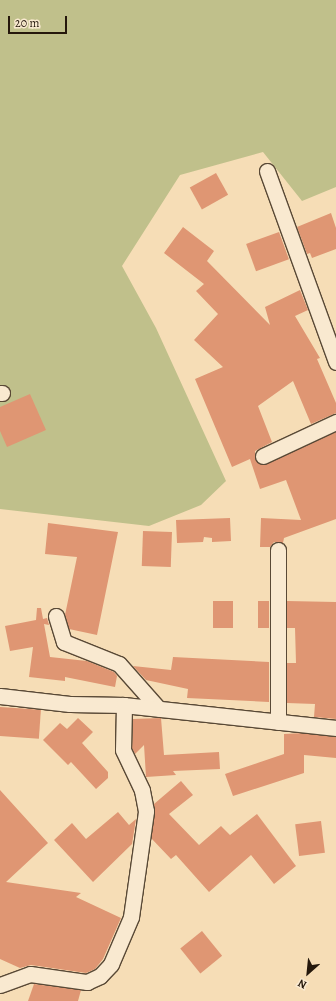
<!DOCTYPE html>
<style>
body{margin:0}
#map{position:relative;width:336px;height:1001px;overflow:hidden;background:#f6ddb6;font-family:Alegreya,serif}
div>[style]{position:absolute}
.green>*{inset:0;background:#c0c08b}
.building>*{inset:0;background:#df9673;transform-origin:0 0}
.roads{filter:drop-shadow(1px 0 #594936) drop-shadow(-1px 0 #594936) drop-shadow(0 1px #594936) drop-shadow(0 -1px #594936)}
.minor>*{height:15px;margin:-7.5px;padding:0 7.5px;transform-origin:7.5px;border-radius:7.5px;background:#f9e9d0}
span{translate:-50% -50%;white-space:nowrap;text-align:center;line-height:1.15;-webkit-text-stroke:4px #f9e9d0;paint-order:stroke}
.north{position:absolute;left:288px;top:953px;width:40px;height:40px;-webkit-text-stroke:3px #f9e9d0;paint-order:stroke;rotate:207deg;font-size:11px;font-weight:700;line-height:16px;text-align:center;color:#25180c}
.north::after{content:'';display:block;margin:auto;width:14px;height:18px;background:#25180c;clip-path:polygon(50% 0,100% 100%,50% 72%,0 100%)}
.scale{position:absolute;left:8px;top:16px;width:59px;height:18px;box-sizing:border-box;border:2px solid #25180c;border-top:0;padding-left:5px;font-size:12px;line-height:14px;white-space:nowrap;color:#25180c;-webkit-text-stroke:3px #f9e9d0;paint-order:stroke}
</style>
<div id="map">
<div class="green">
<i style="clip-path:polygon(0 0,336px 0,336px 187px,302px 201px,263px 152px,180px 175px,122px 266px,156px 328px,226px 481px,201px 505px,149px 526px,0 509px)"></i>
</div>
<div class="building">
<i style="left:216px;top:173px;width:25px;height:30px;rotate:61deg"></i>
<i style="clip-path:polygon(331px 213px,336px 228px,336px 249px,312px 258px,310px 253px,307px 254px,297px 227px)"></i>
<i style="clip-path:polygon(183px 227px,214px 251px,207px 261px,270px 325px,265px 307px,300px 290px,308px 310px,295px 316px,320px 358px,317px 359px,336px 403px,336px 413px,311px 424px,293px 381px,258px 406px,272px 442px,255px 451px,255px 459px,262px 465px,336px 432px,336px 519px,284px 538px,283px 543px,274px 542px,270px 547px,260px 547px,261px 518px,301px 520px,286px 480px,260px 489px,250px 459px,232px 467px,195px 379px,223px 367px,194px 340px,218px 314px,196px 291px,204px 284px,164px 253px)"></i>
<i style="left:279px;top:232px;width:29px;height:35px;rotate:70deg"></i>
<i style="clip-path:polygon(30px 394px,46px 430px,7px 447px,0 431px,0 407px)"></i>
<i style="clip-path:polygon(230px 518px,231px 541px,212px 542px,212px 538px,204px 537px,203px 542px,177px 543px,176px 520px)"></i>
<i style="clip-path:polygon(48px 523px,118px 532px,97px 635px,69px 629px,65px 615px,77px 557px,45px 554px)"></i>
<i style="left:143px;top:531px;width:29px;height:35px;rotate:2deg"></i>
<i style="left:213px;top:601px;width:20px;height:27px"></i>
<i style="left:258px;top:601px;width:11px;height:27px"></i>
<i style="clip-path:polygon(287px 601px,336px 602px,336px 719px,314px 717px,315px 704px,287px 703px,287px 663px,296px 663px,295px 628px,287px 628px)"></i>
<i style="clip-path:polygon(37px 608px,41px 608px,43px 619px,47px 618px,49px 625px,44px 624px,50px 657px,87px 661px,114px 672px,117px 676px,115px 687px,65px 677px,65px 681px,29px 677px,33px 647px,10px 651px,5px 626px,36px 620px)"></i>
<i style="clip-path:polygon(173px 657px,269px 662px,269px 702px,187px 698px,188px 689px,146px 680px,133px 666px,171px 670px)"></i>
<i style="left:0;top:707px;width:41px;height:29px;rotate:4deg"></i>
<i style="clip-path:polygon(78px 718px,93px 732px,82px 743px,108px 772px,108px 778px,96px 789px,71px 762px,68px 765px,43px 740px,60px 723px,67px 729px)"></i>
<i style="clip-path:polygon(161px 718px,164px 755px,219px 752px,220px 769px,173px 771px,176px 775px,146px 777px,144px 745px,135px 754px,132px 748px,133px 719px)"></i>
<i style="clip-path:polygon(303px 733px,336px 737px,336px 758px,304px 755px,304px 773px,233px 796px,225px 774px,284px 754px,284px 734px)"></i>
<i style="clip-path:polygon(181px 781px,193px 795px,169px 814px,199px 845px,221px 826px,230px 835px,257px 814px,296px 866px,274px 884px,251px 855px,209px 892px,176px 855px,171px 859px,151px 838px,154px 804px)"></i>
<i style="clip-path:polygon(0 790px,48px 843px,6px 882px,81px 893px,76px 897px,121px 918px,103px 959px,95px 969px,86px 973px,31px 965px,20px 968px,0 959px)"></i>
<i style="clip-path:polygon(118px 812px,129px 825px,136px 819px,132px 844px,93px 882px,54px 840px,72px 823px,86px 839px)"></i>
<i style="left:321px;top:821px;width:32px;height:26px;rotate:83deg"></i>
<i style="left:202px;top:931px;width:32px;height:28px;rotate:51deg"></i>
<i style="clip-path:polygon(34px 984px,81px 990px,78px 1001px,28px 1001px)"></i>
</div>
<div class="roads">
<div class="minor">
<i style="left:267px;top:171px;width:203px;rotate:70.1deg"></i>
<i style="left:0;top:393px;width:2px"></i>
<i style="left:263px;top:456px;width:81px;rotate:-25deg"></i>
<i style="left:278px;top:550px;width:172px;rotate:90deg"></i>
<i style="left:56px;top:616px;width:27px;rotate:73deg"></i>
<i style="left:64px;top:642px;width:59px;rotate:21.8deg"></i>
<i style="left:119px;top:664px;width:60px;rotate:48.4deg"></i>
<i style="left:0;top:696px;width:70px;rotate:6.5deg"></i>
<i style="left:70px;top:704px;width:54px;rotate:1.1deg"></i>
<i style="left:124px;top:705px;width:213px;rotate:6.2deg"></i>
<i style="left:0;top:985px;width:32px;rotate:-20deg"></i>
<i style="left:30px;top:974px;width:58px;rotate:8deg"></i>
<i style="left:87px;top:982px;width:14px;rotate:-25deg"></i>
<i style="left:100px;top:976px;width:16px;rotate:-47deg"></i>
<i style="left:111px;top:964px;width:51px;rotate:-66.9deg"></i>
<i style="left:131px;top:917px;width:107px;rotate:-81.9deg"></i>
<i style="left:146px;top:811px;width:21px;rotate:-101deg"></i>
<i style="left:142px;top:790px;width:44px;rotate:-115.4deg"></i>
<i style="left:123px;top:750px;width:45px;rotate:-88.7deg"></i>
</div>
</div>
<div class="north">N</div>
<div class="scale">20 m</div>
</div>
